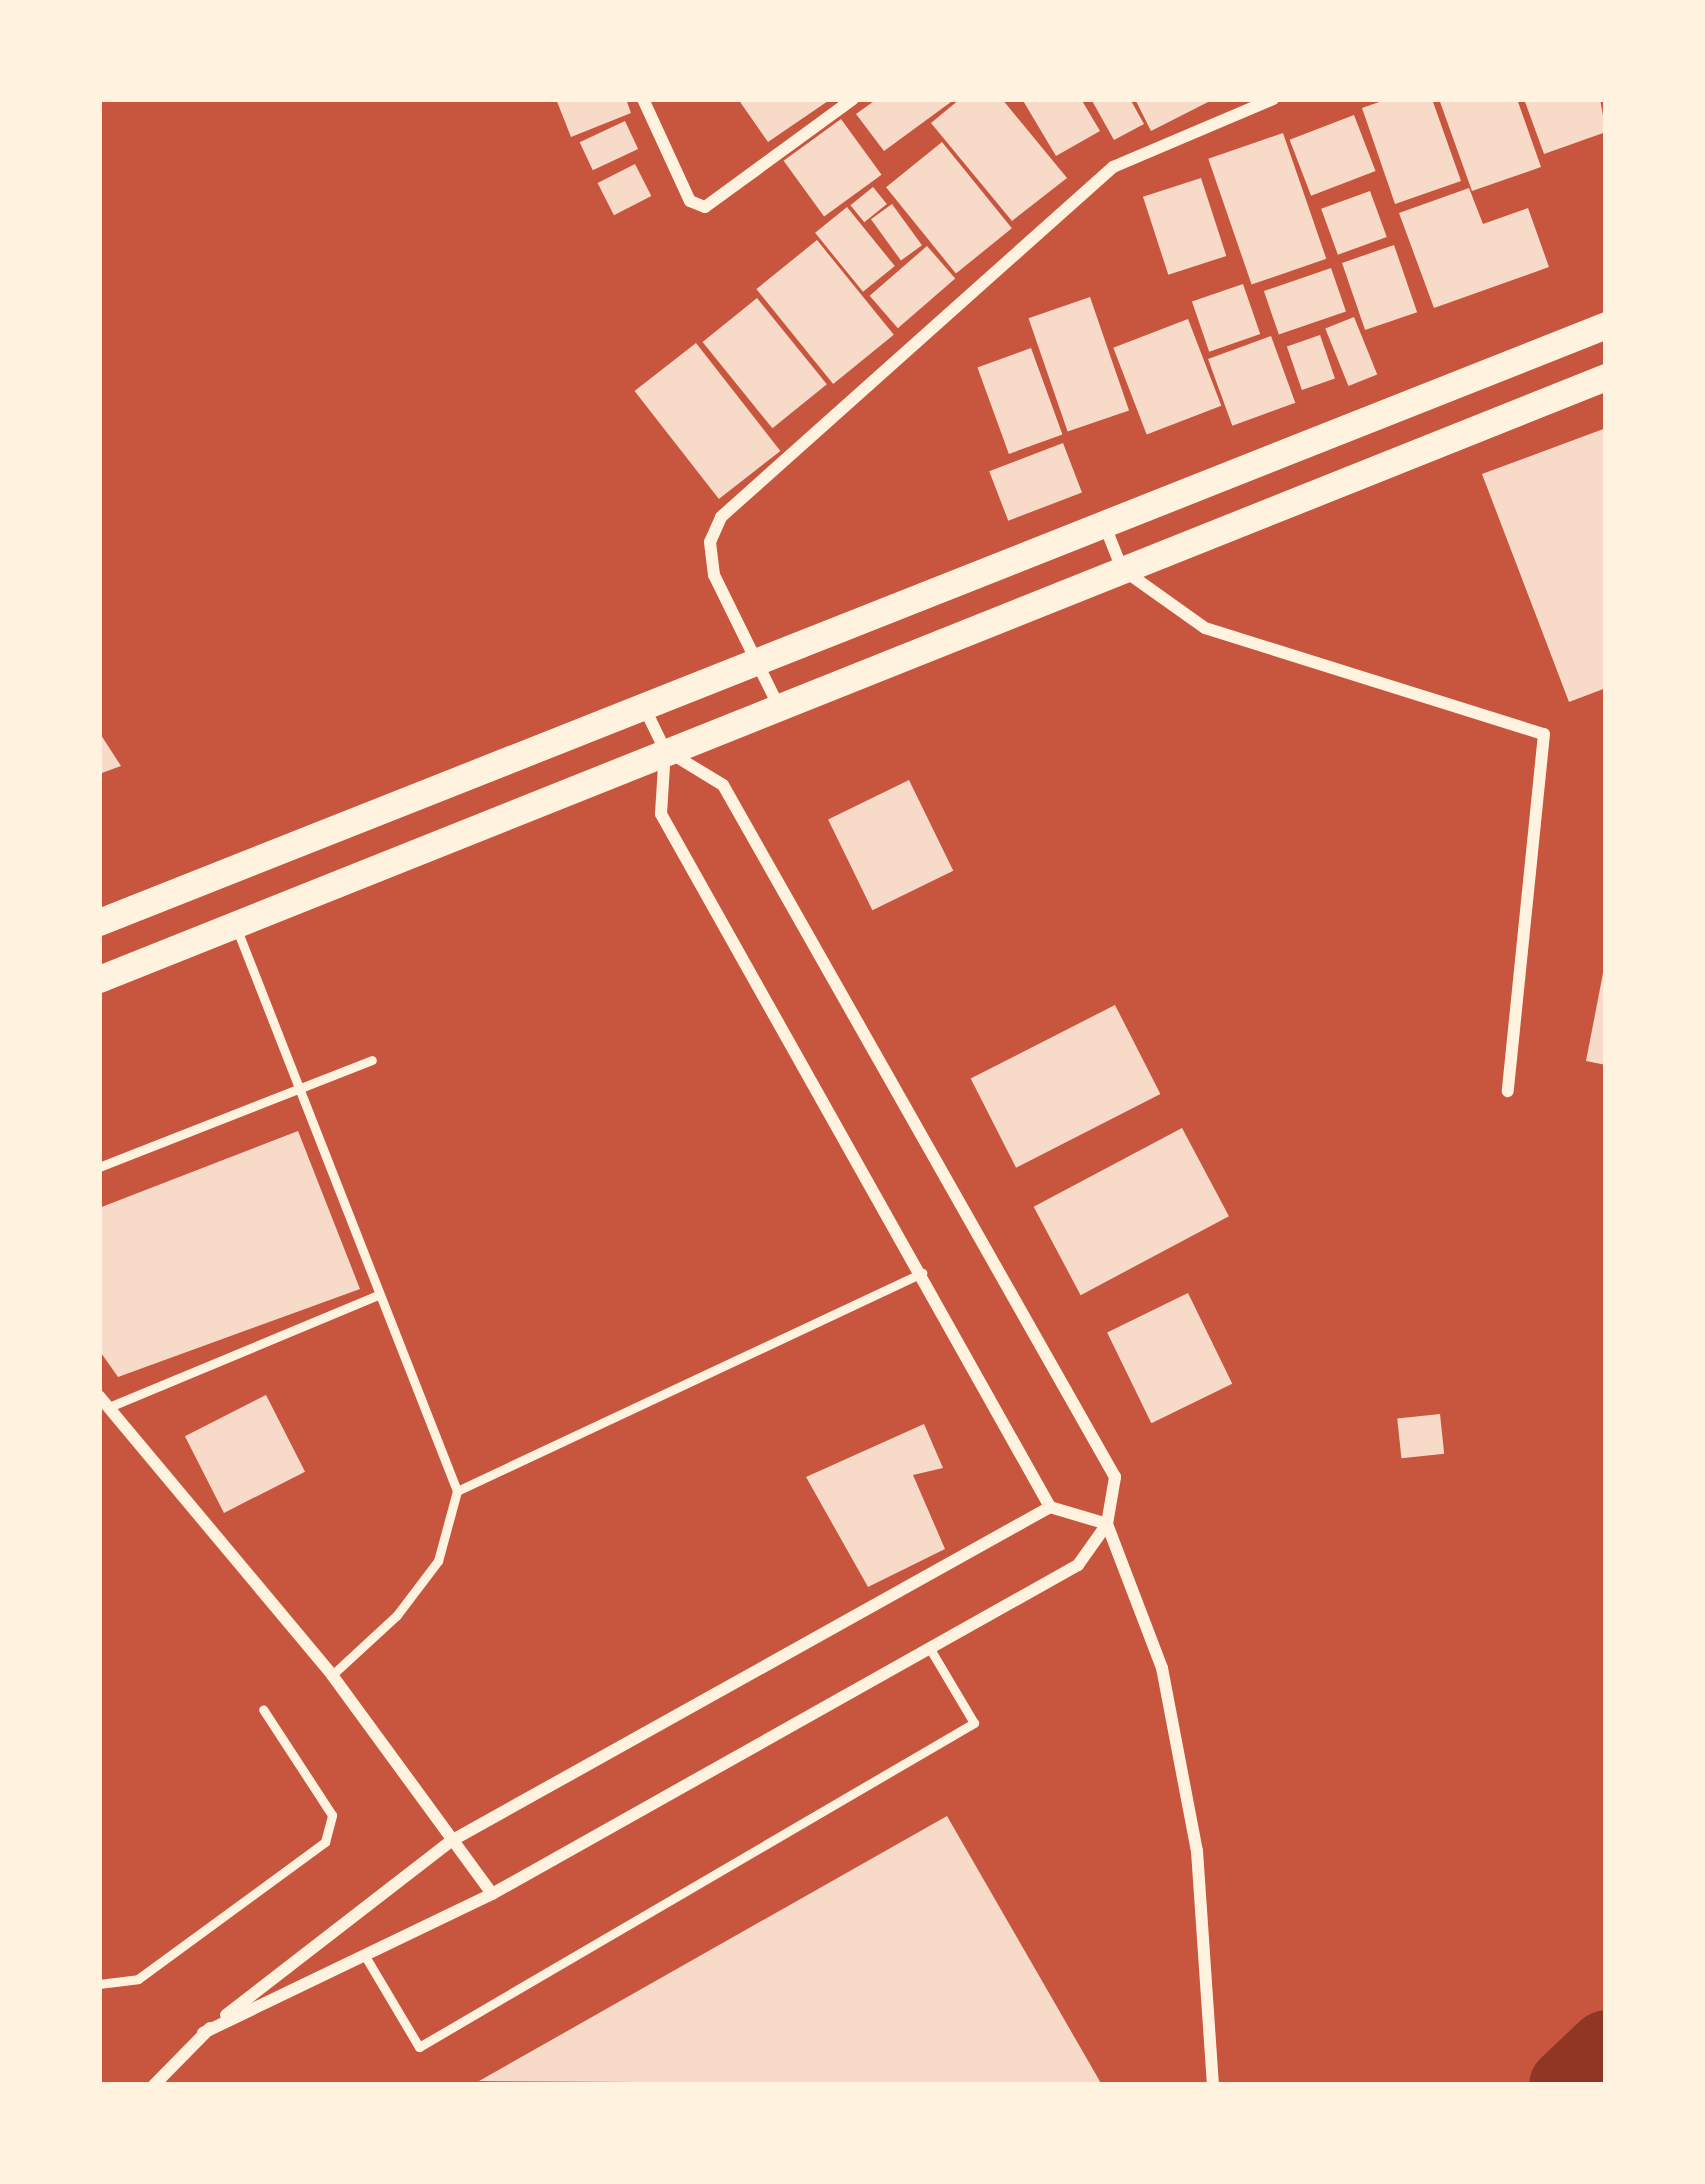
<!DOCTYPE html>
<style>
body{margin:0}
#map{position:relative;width:1705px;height:2184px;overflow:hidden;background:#c8553d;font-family:"Noto Serif",serif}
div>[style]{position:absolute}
.river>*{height:75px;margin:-37.5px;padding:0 37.5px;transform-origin:37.5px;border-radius:37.5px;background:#8f3625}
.building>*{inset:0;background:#f7dbc8;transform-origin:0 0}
.service>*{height:9px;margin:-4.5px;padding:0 4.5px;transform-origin:4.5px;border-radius:4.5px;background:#fff3e0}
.minor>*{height:12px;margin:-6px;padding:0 6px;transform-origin:6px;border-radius:6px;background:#fff3e0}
.primary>*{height:27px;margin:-13.5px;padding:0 13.5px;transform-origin:13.5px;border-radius:13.5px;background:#fff3e0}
span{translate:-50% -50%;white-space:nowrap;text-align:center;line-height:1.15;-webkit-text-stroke:9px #fff3e0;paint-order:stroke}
.frame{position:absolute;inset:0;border:102px solid #fff3e0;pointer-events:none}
</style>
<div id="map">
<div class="river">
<i style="left:1566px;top:2085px;width:55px;rotate:-43.5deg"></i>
</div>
<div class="building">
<i style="clip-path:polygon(556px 99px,626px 99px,631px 113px,571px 137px)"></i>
<i style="clip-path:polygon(738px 99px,831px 99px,768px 142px)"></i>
<i style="clip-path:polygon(877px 99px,955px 99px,884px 151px,856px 114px)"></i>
<i style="clip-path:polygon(960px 99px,1002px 99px,1067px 178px,1012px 221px,931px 123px)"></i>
<i style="clip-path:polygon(1022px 99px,1081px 99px,1100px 131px,1056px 156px)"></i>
<i style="clip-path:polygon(1091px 99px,1130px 99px,1144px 124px,1114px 140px)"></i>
<i style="clip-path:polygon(1135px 99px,1214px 99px,1151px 131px)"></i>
<i style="clip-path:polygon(1388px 99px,1432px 99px,1461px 181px,1395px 204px,1362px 108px)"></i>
<i style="clip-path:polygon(1439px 99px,1517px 99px,1541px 167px,1472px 191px)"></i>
<i style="clip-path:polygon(1524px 99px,1600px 99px,1606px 132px,1544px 154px)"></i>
<i style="left:1354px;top:115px;width:60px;height:69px;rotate:69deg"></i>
<i style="left:841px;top:119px;width:69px;height:71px;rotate:54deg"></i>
<i style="left:625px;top:121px;width:31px;height:50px;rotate:65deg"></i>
<i style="left:1283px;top:133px;width:133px;height:79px;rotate:71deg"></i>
<i style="left:942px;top:142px;width:111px;height:72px;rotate:51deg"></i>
<i style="left:635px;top:164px;width:36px;height:42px;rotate:63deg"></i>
<i style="left:1201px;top:178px;width:82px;height:61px;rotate:72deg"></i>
<i style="left:873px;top:187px;width:22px;height:29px;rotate:51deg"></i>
<i style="clip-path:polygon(1469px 188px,1483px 224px,1528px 208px,1549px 267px,1434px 308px,1399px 213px)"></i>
<i style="left:1370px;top:191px;width:49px;height:52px;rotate:70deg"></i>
<i style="left:892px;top:204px;width:51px;height:26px;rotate:54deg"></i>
<i style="left:847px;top:207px;width:76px;height:41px;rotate:51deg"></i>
<i style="left:817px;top:240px;width:122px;height:78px;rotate:51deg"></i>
<i style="left:1394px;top:245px;width:71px;height:55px;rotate:71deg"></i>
<i style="left:927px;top:246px;width:43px;height:76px;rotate:49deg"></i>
<i style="left:1331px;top:268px;width:46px;height:71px;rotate:71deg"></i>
<i style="left:1243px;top:284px;width:53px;height:54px;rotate:71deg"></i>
<i style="left:1090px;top:297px;width:120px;height:65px;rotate:71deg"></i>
<i style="left:757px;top:298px;width:111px;height:70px;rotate:51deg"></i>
<i style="left:1354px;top:317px;width:62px;height:31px;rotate:68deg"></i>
<i style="left:1188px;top:319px;width:93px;height:80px;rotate:69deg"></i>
<i style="left:1320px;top:335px;width:46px;height:35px;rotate:71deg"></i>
<i style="left:1271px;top:336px;width:71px;height:67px;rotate:70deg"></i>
<i style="left:696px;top:343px;width:137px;height:78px;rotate:52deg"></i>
<i style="left:1031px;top:348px;width:92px;height:57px;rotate:70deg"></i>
<i style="clip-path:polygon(1606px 428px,1606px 688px,1569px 702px,1482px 474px)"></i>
<i style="left:1063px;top:443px;width:53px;height:79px;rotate:69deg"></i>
<i style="clip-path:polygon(99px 732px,121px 766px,99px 774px)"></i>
<i style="left:909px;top:780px;width:101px;height:90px;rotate:64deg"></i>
<i style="clip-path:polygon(1604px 968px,1606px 968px,1606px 1065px,1586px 1061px)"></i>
<i style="left:1115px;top:1005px;width:100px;height:162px;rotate:63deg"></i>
<i style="left:1182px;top:1128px;width:100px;height:168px;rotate:62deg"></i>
<i style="clip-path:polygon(298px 1131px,360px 1289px,118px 1377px,99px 1350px,99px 1208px)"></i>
<i style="left:1188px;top:1293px;width:101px;height:90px;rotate:64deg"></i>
<i style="left:266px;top:1395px;width:86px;height:91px;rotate:63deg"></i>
<i style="left:1440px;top:1414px;width:40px;height:43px;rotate:84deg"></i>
<i style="clip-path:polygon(924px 1424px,943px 1468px,913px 1475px,945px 1549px,868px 1587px,806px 1477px)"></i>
<i style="clip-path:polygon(947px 1816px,1102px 2085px,479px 2081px)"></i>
</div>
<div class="service">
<i style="left:236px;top:927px;width:606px;rotate:68.6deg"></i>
<i style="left:99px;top:1167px;width:293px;rotate:-21.4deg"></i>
<i style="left:109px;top:1407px;width:291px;rotate:-22.6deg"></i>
<i style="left:332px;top:1675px;width:88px;rotate:-42.7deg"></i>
<i style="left:397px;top:1615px;width:68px;rotate:-52.8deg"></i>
<i style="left:438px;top:1561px;width:73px;rotate:-74.8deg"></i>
<i style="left:457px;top:1491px;width:514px;rotate:-25.12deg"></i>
<i style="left:365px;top:1956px;width:106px;rotate:59.3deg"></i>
<i style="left:419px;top:2047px;width:643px;rotate:-30.28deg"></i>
<i style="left:974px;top:1723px;width:86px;rotate:-120.7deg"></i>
<i style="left:99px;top:1984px;width:39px;rotate:-7deg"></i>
<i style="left:138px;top:1979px;width:232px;rotate:-36.2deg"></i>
<i style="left:325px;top:1842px;width:28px;rotate:-75deg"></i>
<i style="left:332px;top:1815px;width:126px;rotate:-123.1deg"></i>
</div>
<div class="minor">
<i style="left:643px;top:99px;width:112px;rotate:65.3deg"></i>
<i style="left:690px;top:201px;width:16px;rotate:22deg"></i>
<i style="left:705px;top:207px;width:183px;rotate:-36.1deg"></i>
<i style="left:1105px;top:526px;width:46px;rotate:68.4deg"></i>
<i style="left:1122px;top:569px;width:102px;rotate:35.4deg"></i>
<i style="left:1205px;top:628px;width:355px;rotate:17.4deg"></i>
<i style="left:1544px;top:734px;width:359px;rotate:95.8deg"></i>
<i style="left:778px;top:705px;width:145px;rotate:-116.2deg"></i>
<i style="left:714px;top:575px;width:33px;rotate:-97deg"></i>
<i style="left:710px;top:542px;width:27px;rotate:-66deg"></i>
<i style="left:721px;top:517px;width:526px;rotate:-41.76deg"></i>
<i style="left:1113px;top:167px;width:174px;rotate:-23deg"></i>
<i style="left:645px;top:709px;width:46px;rotate:64deg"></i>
<i style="left:665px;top:750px;width:64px;rotate:93.6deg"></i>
<i style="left:661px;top:814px;width:795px;rotate:60.69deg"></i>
<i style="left:1050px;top:1507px;width:59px;rotate:16.6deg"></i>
<i style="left:99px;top:1396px;width:363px;rotate:50.1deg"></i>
<i style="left:332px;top:1675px;width:271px;rotate:53.8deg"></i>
<i style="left:1107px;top:1524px;width:154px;rotate:69.1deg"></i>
<i style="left:1162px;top:1668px;width:186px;rotate:79.2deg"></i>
<i style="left:1197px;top:1851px;width:235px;rotate:86.1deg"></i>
<i style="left:226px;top:2015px;width:284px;rotate:-37.7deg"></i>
<i style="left:451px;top:1841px;width:686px;rotate:-29.14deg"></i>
<i style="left:203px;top:2033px;width:321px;rotate:-25.7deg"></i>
<i style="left:492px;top:1894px;width:672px;rotate:-29.31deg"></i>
<i style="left:1078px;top:1565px;width:50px;rotate:-54.7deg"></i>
<i style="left:1107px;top:1524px;width:48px;rotate:-80.3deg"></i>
<i style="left:1115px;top:1477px;width:795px;rotate:-119.53deg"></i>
<i style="left:723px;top:785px;width:60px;rotate:-148.7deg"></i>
<i style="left:154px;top:2085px;width:80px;rotate:-45.5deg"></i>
</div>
<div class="primary">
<i style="left:99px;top:922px;width:1621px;rotate:-21.61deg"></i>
<i style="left:99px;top:979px;width:1623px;rotate:-21.78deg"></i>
</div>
<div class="frame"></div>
</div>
